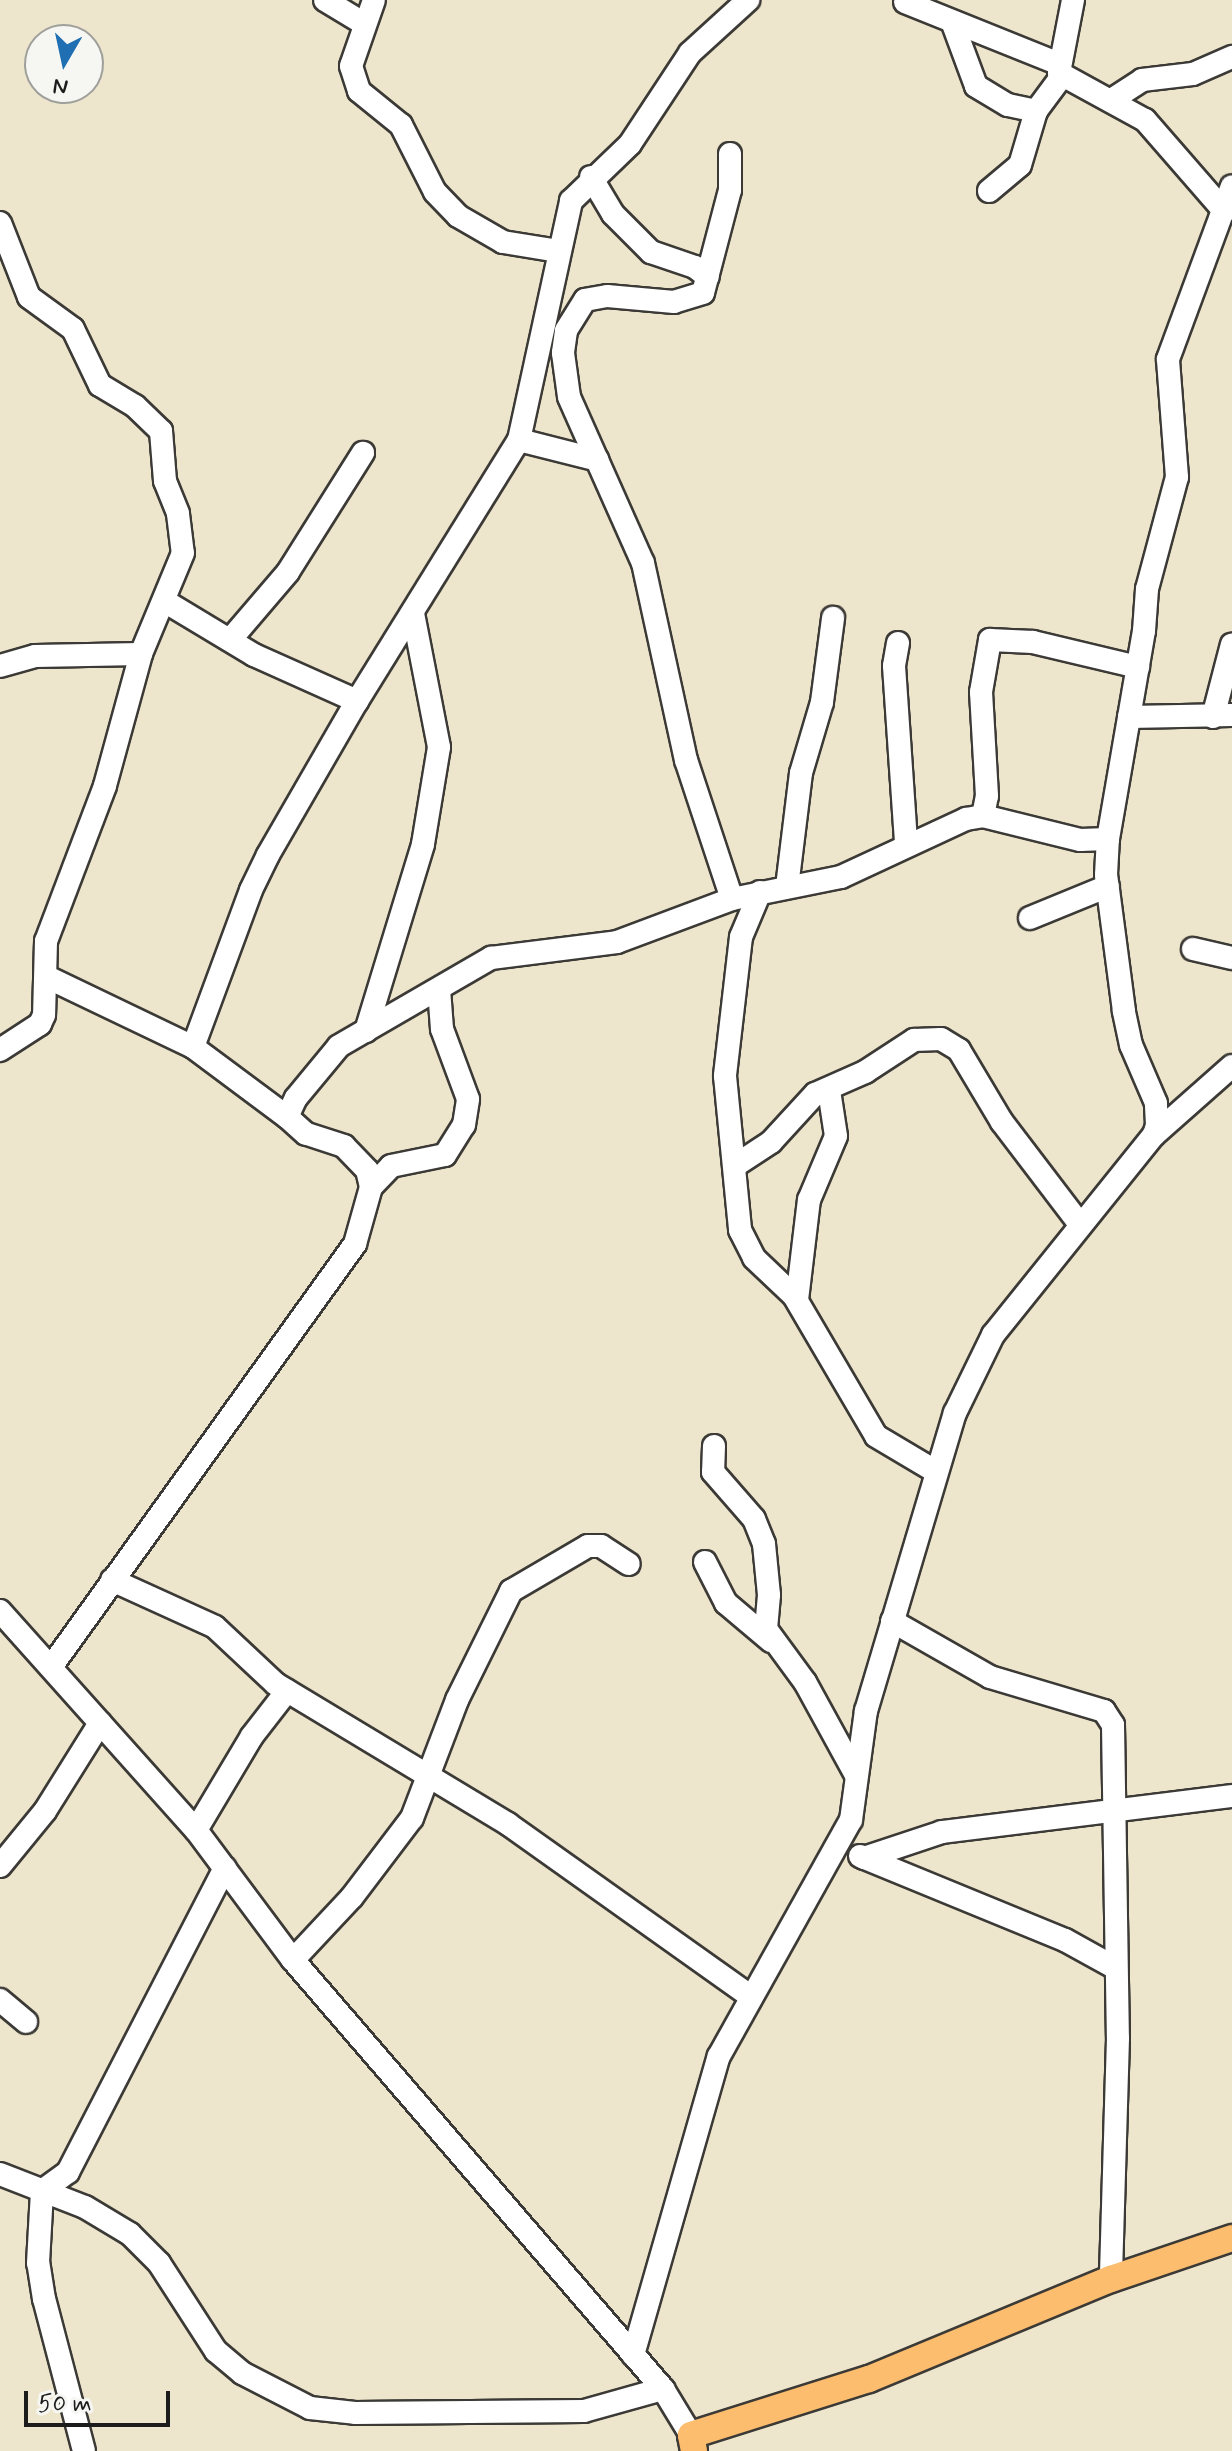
<!DOCTYPE html>
<style>
body{margin:0}
#map{position:relative;width:1232px;height:2451px;overflow:hidden;background:#eee6cc;font-family:Mynerve,sans-serif}
div>[style]{position:absolute}
.roads{filter:drop-shadow(2px 0 #3c3a36) drop-shadow(-2px 0 #3c3a36) drop-shadow(0 2px #3c3a36) drop-shadow(0 -2px #3c3a36)}
.minor>*{height:22px;margin:-11px;padding:0 11px;transform-origin:11px;border-radius:11px;background:#fff}
.major>*{height:26px;margin:-13px;padding:0 13px;transform-origin:13px;border-radius:13px;background:#fcbd6f}
span{translate:-50% -50%;white-space:nowrap;text-align:center;line-height:1.15;-webkit-text-stroke:8px #f6f6f2;paint-order:stroke}
.north{position:absolute;left:24px;top:24px;width:80px;height:80px;box-sizing:border-box;background:#f6f6f2;border:2px solid #9f9f9c;border-radius:50%;rotate:189deg;font-size:22px;font-weight:700;line-height:32px;text-align:center;color:#1c1c1c}
.north::after{content:'';display:block;margin:auto;width:28px;height:36px;background:#1f6fb2;clip-path:polygon(50% 0,100% 100%,50% 72%,0 100%)}
.scale{position:absolute;left:24px;top:2391px;width:146px;height:36px;box-sizing:border-box;border:4px solid #1c1c1c;border-top:0;padding-left:10px;font-size:24px;line-height:28px;white-space:nowrap;color:#1c1c1c;-webkit-text-stroke:6px #f6f6f2;paint-order:stroke}
</style>
<div id="map">
<div class="roads">
<div class="minor">
<i style="left:325px;top:0;width:44px;rotate:31.2deg"></i>
<i style="left:374px;top:0;width:70px;rotate:109.2deg"></i>
<i style="left:351px;top:66px;width:26px;rotate:72deg"></i>
<i style="left:359px;top:91px;width:54px;rotate:39deg"></i>
<i style="left:401px;top:125px;width:75px;rotate:63.1deg"></i>
<i style="left:435px;top:192px;width:33px;rotate:46deg"></i>
<i style="left:458px;top:216px;width:52px;rotate:30deg"></i>
<i style="left:503px;top:242px;width:57px;rotate:9.1deg"></i>
<i style="left:1073px;top:0;width:74px;rotate:100.9deg"></i>
<i style="left:1059px;top:73px;width:98px;rotate:28.7deg"></i>
<i style="left:1145px;top:120px;width:121px;rotate:49deg"></i>
<i style="left:905px;top:2px;width:166px;rotate:21.9deg"></i>
<i style="left:953px;top:24px;width:66px;rotate:69.6deg"></i>
<i style="left:976px;top:86px;width:37px;rotate:31deg"></i>
<i style="left:1008px;top:105px;width:29px;rotate:12deg"></i>
<i style="left:1113px;top:99px;width:35px;rotate:-33deg"></i>
<i style="left:1142px;top:80px;width:51px;rotate:-6.7deg"></i>
<i style="left:1193px;top:74px;width:43px;rotate:-23.6deg"></i>
<i style="left:730px;top:154px;width:36px;rotate:90deg"></i>
<i style="left:730px;top:190px;width:106px;rotate:104.7deg"></i>
<i style="left:703px;top:293px;width:30px;rotate:163deg"></i>
<i style="left:674px;top:302px;width:67px;rotate:-174.9deg"></i>
<i style="left:607px;top:296px;width:22px;rotate:170deg"></i>
<i style="left:585px;top:300px;width:36px;rotate:122deg"></i>
<i style="left:566px;top:331px;width:22px;rotate:98deg"></i>
<i style="left:563px;top:353px;width:44px;rotate:82.2deg"></i>
<i style="left:569px;top:397px;width:182px;rotate:66deg"></i>
<i style="left:643px;top:563px;width:202px;rotate:77.7deg"></i>
<i style="left:686px;top:760px;width:146px;rotate:71.7deg"></i>
<i style="left:591px;top:177px;width:43px;rotate:59.3deg"></i>
<i style="left:613px;top:214px;width:54px;rotate:45deg"></i>
<i style="left:651px;top:252px;width:46px;rotate:18.8deg"></i>
<i style="left:695px;top:267px;width:16px;rotate:38deg"></i>
<i style="left:989px;top:191px;width:40px;rotate:-40deg"></i>
<i style="left:1020px;top:165px;width:56px;rotate:-73.5deg"></i>
<i style="left:1036px;top:111px;width:44px;rotate:-53.4deg"></i>
<i style="left:0;top:223px;width:79px;rotate:68.6deg"></i>
<i style="left:29px;top:297px;width:54px;rotate:36deg"></i>
<i style="left:73px;top:329px;width:62px;rotate:64.3deg"></i>
<i style="left:100px;top:385px;width:41px;rotate:31deg"></i>
<i style="left:135px;top:406px;width:36px;rotate:44deg"></i>
<i style="left:161px;top:431px;width:50px;rotate:85.4deg"></i>
<i style="left:165px;top:481px;width:35px;rotate:68deg"></i>
<i style="left:178px;top:514px;width:39px;rotate:83deg"></i>
<i style="left:183px;top:553px;width:109px;rotate:112.6deg"></i>
<i style="left:141px;top:654px;width:137px;rotate:105.3deg"></i>
<i style="left:105px;top:786px;width:166px;rotate:110.8deg"></i>
<i style="left:46px;top:941px;width:74px;rotate:91.5deg"></i>
<i style="left:44px;top:1015px;width:10px;rotate:114deg"></i>
<i style="left:40px;top:1024px;width:48px;rotate:147deg"></i>
<i style="left:519px;top:440px;width:81px;rotate:14.2deg"></i>
<i style="left:166px;top:602px;width:103px;rotate:31.1deg"></i>
<i style="left:254px;top:655px;width:113px;rotate:24.1deg"></i>
<i style="left:230px;top:640px;width:89px;rotate:-49.5deg"></i>
<i style="left:288px;top:572px;width:141px;rotate:-57.8deg"></i>
<i style="left:898px;top:643px;width:23px;rotate:100deg"></i>
<i style="left:894px;top:666px;width:177px;rotate:86.1deg"></i>
<i style="left:0;top:666px;width:36px;rotate:-16deg"></i>
<i style="left:35px;top:656px;width:106px;rotate:-1.1deg"></i>
<i style="left:1129px;top:717px;width:103px;rotate:-1.1deg"></i>
<i style="left:1213px;top:717px;width:75px;rotate:-75.4deg"></i>
<i style="left:983px;top:816px;width:20px;rotate:-79deg"></i>
<i style="left:987px;top:796px;width:104px;rotate:-93.3deg"></i>
<i style="left:981px;top:692px;width:53px;rotate:-80.2deg"></i>
<i style="left:990px;top:640px;width:43px;rotate:2.7deg"></i>
<i style="left:1033px;top:642px;width:108px;rotate:13.4deg"></i>
<i style="left:787px;top:887px;width:115px;rotate:-83deg"></i>
<i style="left:801px;top:773px;width:74px;rotate:-73.5deg"></i>
<i style="left:822px;top:702px;width:85px;rotate:-82.5deg"></i>
<i style="left:760px;top:892px;width:49px;rotate:112.9deg"></i>
<i style="left:741px;top:937px;width:140px;rotate:96.6deg"></i>
<i style="left:725px;top:1076px;width:155px;rotate:84.4deg"></i>
<i style="left:740px;top:1230px;width:31px;rotate:63deg"></i>
<i style="left:754px;top:1258px;width:55px;rotate:43.5deg"></i>
<i style="left:794px;top:1296px;width:162px;rotate:59.6deg"></i>
<i style="left:876px;top:1436px;width:69px;rotate:30.7deg"></i>
<i style="left:1030px;top:918px;width:84px;rotate:-22.3deg"></i>
<i style="left:1193px;top:949px;width:40px;rotate:13deg"></i>
<i style="left:49px;top:978px;width:160px;rotate:25.6deg"></i>
<i style="left:193px;top:1047px;width:117px;rotate:36.7deg"></i>
<i style="left:366px;top:1031px;width:195px;rotate:-73deg"></i>
<i style="left:423px;top:844px;width:98px;rotate:-80.6deg"></i>
<i style="left:439px;top:747px;width:136px;rotate:-101deg"></i>
<i style="left:193px;top:1047px;width:167px;rotate:-69.7deg"></i>
<i style="left:251px;top:890px;width:39px;rotate:-64deg"></i>
<i style="left:268px;top:855px;width:178px;rotate:-60deg"></i>
<i style="left:357px;top:701px;width:307px;rotate:-58.2deg"></i>
<i style="left:519px;top:440px;width:245px;rotate:-77.7deg"></i>
<i style="left:571px;top:201px;width:82px;rotate:-44deg"></i>
<i style="left:630px;top:144px;width:109px;rotate:-56.6deg"></i>
<i style="left:690px;top:53px;width:79px;rotate:-42.4deg"></i>
<i style="left:1154px;top:1135px;width:104px;rotate:-41.5deg"></i>
<i style="left:736px;top:1165px;width:42px;rotate:-33.3deg"></i>
<i style="left:771px;top:1142px;width:65px;rotate:-47.5deg"></i>
<i style="left:815px;top:1094px;width:55px;rotate:-23.7deg"></i>
<i style="left:865px;top:1072px;width:59px;rotate:-33.1deg"></i>
<i style="left:914px;top:1040px;width:27px;rotate:-2deg"></i>
<i style="left:941px;top:1039px;width:21px;rotate:31deg"></i>
<i style="left:959px;top:1050px;width:84px;rotate:59.2deg"></i>
<i style="left:1002px;top:1122px;width:127px;rotate:52.7deg"></i>
<i style="left:371px;top:1187px;width:29px;rotate:-46deg"></i>
<i style="left:391px;top:1166px;width:55px;rotate:-11.5deg"></i>
<i style="left:445px;top:1155px;width:36px;rotate:-58deg"></i>
<i style="left:464px;top:1125px;width:26px;rotate:-81deg"></i>
<i style="left:468px;top:1099px;width:75px;rotate:-110.4deg"></i>
<i style="left:442px;top:1029px;width:40px;rotate:-94.3deg"></i>
<i style="left:797px;top:1300px;width:101px;rotate:-83.2deg"></i>
<i style="left:809px;top:1200px;width:69px;rotate:-67.1deg"></i>
<i style="left:836px;top:1136px;width:47px;rotate:-98.7deg"></i>
<i style="left:714px;top:1446px;width:26px;rotate:92deg"></i>
<i style="left:713px;top:1472px;width:62px;rotate:48.9deg"></i>
<i style="left:754px;top:1519px;width:27px;rotate:68deg"></i>
<i style="left:764px;top:1544px;width:51px;rotate:84.4deg"></i>
<i style="left:769px;top:1595px;width:34px;rotate:95deg"></i>
<i style="left:766px;top:1629px;width:66px;rotate:53.7deg"></i>
<i style="left:805px;top:1682px;width:106px;rotate:61.3deg"></i>
<i style="left:705px;top:1562px;width:46px;rotate:62.9deg"></i>
<i style="left:726px;top:1603px;width:59px;rotate:40.2deg"></i>
<i style="left:112px;top:1580px;width:113px;rotate:24.5deg"></i>
<i style="left:215px;top:1627px;width:83px;rotate:43.1deg"></i>
<i style="left:276px;top:1684px;width:271px;rotate:31.1deg"></i>
<i style="left:508px;top:1824px;width:298px;rotate:35.4deg"></i>
<i style="left:0;top:1611px;width:294px;rotate:48.2deg"></i>
<i style="left:196px;top:1830px;width:162px;rotate:53.3deg"></i>
<i style="left:293px;top:1960px;width:567px;rotate:49.22deg"></i>
<i style="left:663px;top:2389px;width:54px;rotate:58.7deg"></i>
<i style="left:892px;top:1621px;width:113px;rotate:29.7deg"></i>
<i style="left:990px;top:1677px;width:119px;rotate:16.6deg"></i>
<i style="left:1104px;top:1711px;width:17px;rotate:57deg"></i>
<i style="left:1113px;top:1725px;width:313px;rotate:89.1deg"></i>
<i style="left:1118px;top:2038px;width:241px;rotate:91.7deg"></i>
<i style="left:51px;top:1667px;width:521px;rotate:-54.3deg"></i>
<i style="left:355px;top:1244px;width:59px;rotate:-74.3deg"></i>
<i style="left:371px;top:1187px;width:17px;rotate:-103deg"></i>
<i style="left:367px;top:1170px;width:33px;rotate:-134deg"></i>
<i style="left:344px;top:1146px;width:40px;rotate:-162deg"></i>
<i style="left:306px;top:1134px;width:25px;rotate:-138deg"></i>
<i style="left:287px;top:1117px;width:21px;rotate:-65deg"></i>
<i style="left:296px;top:1098px;width:67px;rotate:-50.4deg"></i>
<i style="left:339px;top:1046px;width:176px;rotate:-30.1deg"></i>
<i style="left:491px;top:958px;width:127px;rotate:-7.2deg"></i>
<i style="left:617px;top:942px;width:123px;rotate:-20.5deg"></i>
<i style="left:732px;top:899px;width:111px;rotate:-11.4deg"></i>
<i style="left:841px;top:877px;width:138px;rotate:-24.9deg"></i>
<i style="left:966px;top:819px;width:17px;rotate:-10deg"></i>
<i style="left:983px;top:816px;width:100px;rotate:13.9deg"></i>
<i style="left:1080px;top:840px;width:28px;rotate:-2deg"></i>
<i style="left:196px;top:1830px;width:109px;rotate:-59.2deg"></i>
<i style="left:252px;top:1736px;width:57px;rotate:-52.1deg"></i>
<i style="left:860px;top:1856px;width:222px;rotate:22.3deg"></i>
<i style="left:1065px;top:1940px;width:56px;rotate:28.9deg"></i>
<i style="left:864px;top:1858px;width:82px;rotate:-18.4deg"></i>
<i style="left:942px;top:1832px;width:292px;rotate:-7.1deg"></i>
<i style="left:0;top:1866px;width:71px;rotate:-50.7deg"></i>
<i style="left:45px;top:1811px;width:104px;rotate:-58deg"></i>
<i style="left:293px;top:1960px;width:86px;rotate:-46.9deg"></i>
<i style="left:352px;top:1897px;width:99px;rotate:-52.8deg"></i>
<i style="left:412px;top:1818px;width:126px;rotate:-69.1deg"></i>
<i style="left:457px;top:1700px;width:122px;rotate:-63.6deg"></i>
<i style="left:511px;top:1591px;width:89px;rotate:-30.3deg"></i>
<i style="left:588px;top:1546px;width:13px"></i>
<i style="left:601px;top:1546px;width:33px;rotate:33deg"></i>
<i style="left:0;top:2000px;width:34px;rotate:40deg"></i>
<i style="left:0;top:2174px;width:91px;rotate:21.2deg"></i>
<i style="left:85px;top:2207px;width:52px;rotate:31deg"></i>
<i style="left:130px;top:2234px;width:41px;rotate:45deg"></i>
<i style="left:159px;top:2263px;width:105px;rotate:57.1deg"></i>
<i style="left:216px;top:2351px;width:34px;rotate:40deg"></i>
<i style="left:242px;top:2373px;width:76px;rotate:27.2deg"></i>
<i style="left:310px;top:2408px;width:45px;rotate:6.3deg"></i>
<i style="left:355px;top:2413px;width:229px;rotate:-0.5deg"></i>
<i style="left:584px;top:2411px;width:82px;rotate:-15.6deg"></i>
<i style="left:633px;top:2355px;width:311px;rotate:-74deg"></i>
<i style="left:719px;top:2056px;width:270px;rotate:-60.8deg"></i>
<i style="left:851px;top:1820px;width:110px;rotate:-82.2deg"></i>
<i style="left:866px;top:1711px;width:311px;rotate:-73.4deg"></i>
<i style="left:955px;top:1413px;width:87px;rotate:-64deg"></i>
<i style="left:993px;top:1335px;width:257px;rotate:-51.2deg"></i>
<i style="left:1154px;top:1135px;width:10px;rotate:-73deg"></i>
<i style="left:1157px;top:1125px;width:22px;rotate:-93deg"></i>
<i style="left:1156px;top:1103px;width:63px;rotate:-113.3deg"></i>
<i style="left:1131px;top:1045px;width:35px;rotate:-102deg"></i>
<i style="left:1124px;top:1011px;width:137px;rotate:-97.5deg"></i>
<i style="left:1106px;top:875px;width:36px;rotate:-87deg"></i>
<i style="left:1108px;top:839px;width:211px;rotate:-80.2deg"></i>
<i style="left:1144px;top:631px;width:42px;rotate:-85.9deg"></i>
<i style="left:1147px;top:589px;width:116px;rotate:-75deg"></i>
<i style="left:1177px;top:477px;width:118px;rotate:-94.4deg"></i>
<i style="left:1168px;top:359px;width:184px;rotate:-69.7deg"></i>
<i style="left:84px;top:2451px;width:157px;rotate:-104.7deg"></i>
<i style="left:44px;top:2299px;width:36px;rotate:-99deg"></i>
<i style="left:38px;top:2263px;width:72px;rotate:-86.8deg"></i>
<i style="left:42px;top:2191px;width:32px;rotate:-36deg"></i>
<i style="left:68px;top:2172px;width:342px;rotate:-62.7deg"></i>
</div>
<div class="major">
<i style="left:694px;top:2451px;width:16px;rotate:-101deg"></i>
<i style="left:691px;top:2435px;width:187px;rotate:-17.5deg"></i>
<i style="left:869px;top:2379px;width:262px;rotate:-22.5deg"></i>
<i style="left:1111px;top:2279px;width:128px;rotate:-18.7deg"></i>
</div>
</div>
<div class="north">N</div>
<div class="scale">50 m</div>
</div>
